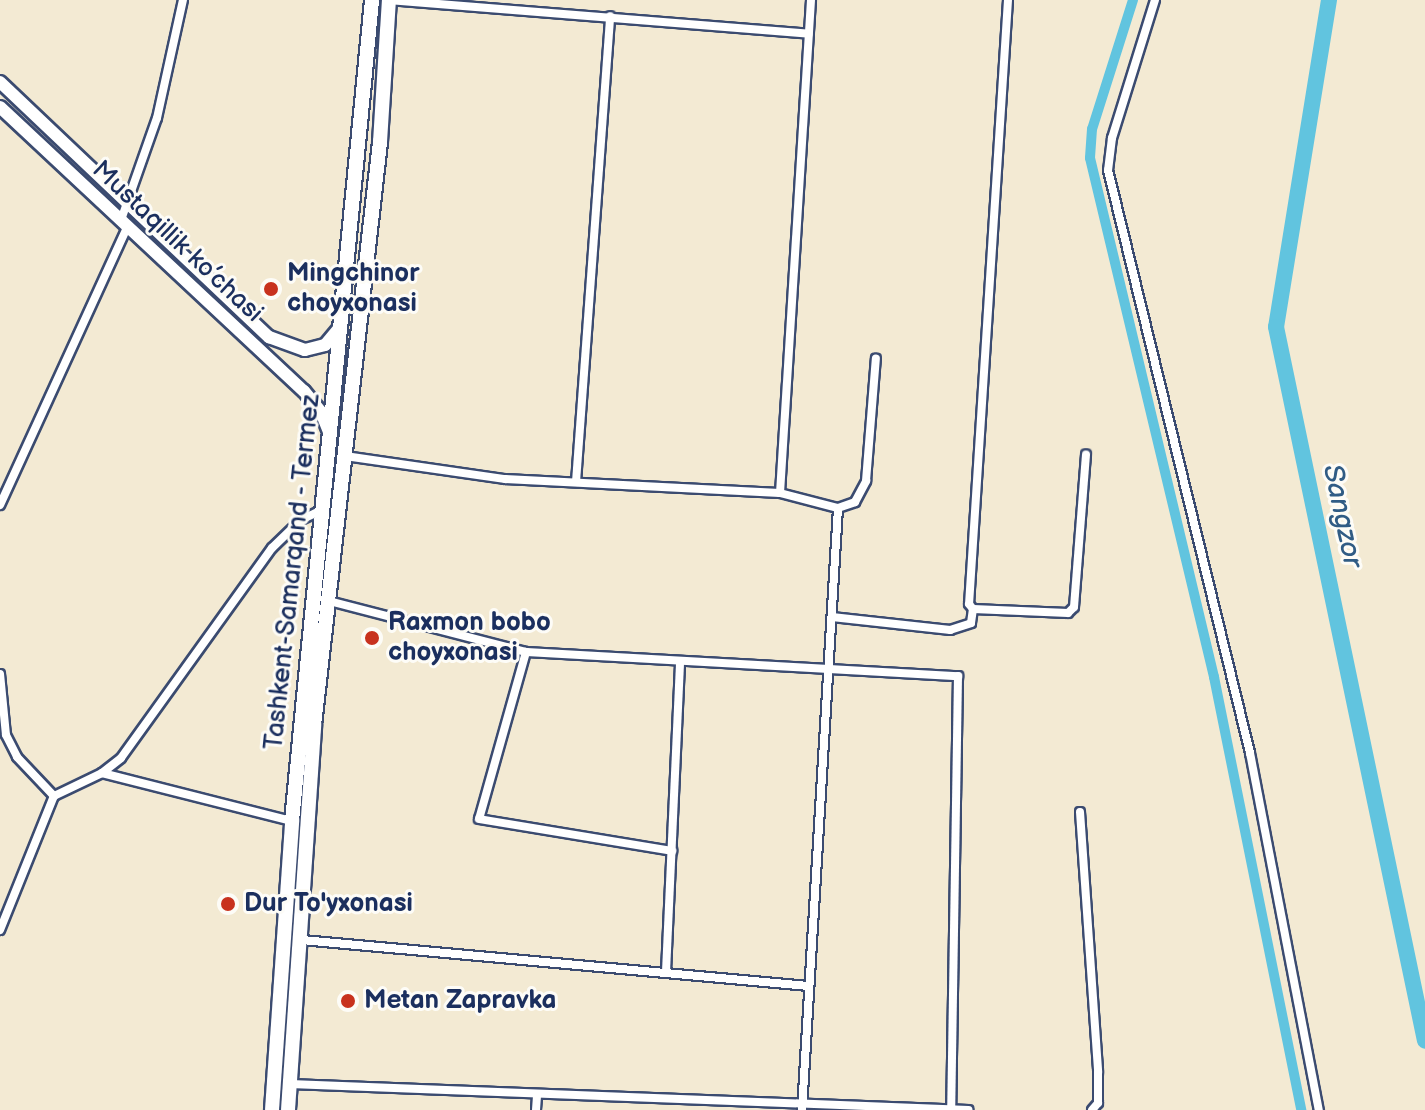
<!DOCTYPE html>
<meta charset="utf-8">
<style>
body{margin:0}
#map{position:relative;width:1425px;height:1110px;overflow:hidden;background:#f3ead3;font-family:"Balsamiq Sans",sans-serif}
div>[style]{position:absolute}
.canal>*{height:10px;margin:-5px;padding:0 5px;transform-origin:5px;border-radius:5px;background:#61c4df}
.river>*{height:16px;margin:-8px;padding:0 8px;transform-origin:8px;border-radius:8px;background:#61c4df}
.roads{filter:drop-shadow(2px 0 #3b4b70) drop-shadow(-2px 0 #3b4b70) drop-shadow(0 2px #3b4b70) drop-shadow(0 -2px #3b4b70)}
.street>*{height:8px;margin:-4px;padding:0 4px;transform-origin:4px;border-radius:4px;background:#fff}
.secondary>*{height:12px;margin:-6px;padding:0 6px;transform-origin:6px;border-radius:6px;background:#fff}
.highway>*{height:14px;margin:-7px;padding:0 7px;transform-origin:7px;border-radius:7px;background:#fff}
.dots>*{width:22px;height:22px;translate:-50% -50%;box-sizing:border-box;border:4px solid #fdfcf7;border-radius:50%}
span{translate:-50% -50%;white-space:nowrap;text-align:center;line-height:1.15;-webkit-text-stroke:6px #fdfcf7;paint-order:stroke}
.street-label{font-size:26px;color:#1b2f5e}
.poi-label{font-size:26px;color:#1b2f5e;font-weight:700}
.left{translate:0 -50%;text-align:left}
.water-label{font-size:28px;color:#305c85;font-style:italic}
</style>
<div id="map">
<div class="canal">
<i style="left:1133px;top:0;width:135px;rotate:107.6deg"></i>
<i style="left:1092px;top:129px;width:29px;rotate:94deg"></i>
<i style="left:1090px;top:158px;width:534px;rotate:76.56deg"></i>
<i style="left:1214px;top:677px;width:442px;rotate:78.6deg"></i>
</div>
<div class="river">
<i style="left:1329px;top:0;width:331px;rotate:99.2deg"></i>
<i style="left:1276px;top:327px;width:729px;rotate:78.21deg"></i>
</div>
<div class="roads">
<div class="street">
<i style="left:389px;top:0;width:421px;rotate:4.6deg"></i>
<i style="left:1008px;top:0;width:605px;rotate:93.69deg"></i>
<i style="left:969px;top:604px;width:6px;rotate:51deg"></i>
<i style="left:973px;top:609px;width:95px;rotate:2.4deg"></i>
<i style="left:1068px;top:613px;width:8px;rotate:-45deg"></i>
<i style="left:1074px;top:607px;width:153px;rotate:-85.5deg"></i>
<i style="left:1155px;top:0;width:145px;rotate:107.3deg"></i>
<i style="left:1112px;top:138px;width:32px;rotate:97deg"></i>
<i style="left:1108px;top:170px;width:600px;rotate:76.31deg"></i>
<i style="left:1250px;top:753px;width:364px;rotate:79.1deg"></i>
<i style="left:121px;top:220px;width:108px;rotate:-70.6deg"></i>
<i style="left:157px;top:118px;width:121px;rotate:-77.6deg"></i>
<i style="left:345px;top:456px;width:162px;rotate:8.2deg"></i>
<i style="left:505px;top:479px;width:275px;rotate:2.9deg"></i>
<i style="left:780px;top:493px;width:60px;rotate:14.5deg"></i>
<i style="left:838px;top:508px;width:603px;rotate:93.42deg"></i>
<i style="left:576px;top:482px;width:467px;rotate:-85.8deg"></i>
<i style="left:780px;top:493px;width:494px;rotate:-86.4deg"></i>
<i style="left:0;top:505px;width:307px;rotate:-65.4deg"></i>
<i style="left:838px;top:508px;width:18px;rotate:-19deg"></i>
<i style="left:855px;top:502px;width:24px;rotate:-62deg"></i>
<i style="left:866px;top:481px;width:123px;rotate:-85.4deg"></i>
<i style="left:329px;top:601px;width:203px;rotate:14.5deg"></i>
<i style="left:526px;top:652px;width:433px;rotate:3.2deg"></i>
<i style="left:958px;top:676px;width:434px;rotate:90.9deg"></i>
<i style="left:832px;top:617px;width:119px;rotate:6.3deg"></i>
<i style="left:950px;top:630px;width:22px;rotate:-18deg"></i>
<i style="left:971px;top:623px;width:14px;rotate:-82deg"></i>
<i style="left:526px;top:652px;width:173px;rotate:105.7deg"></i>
<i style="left:479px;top:819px;width:196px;rotate:9.4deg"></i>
<i style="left:0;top:674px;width:61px;rotate:84.4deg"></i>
<i style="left:6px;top:735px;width:25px;rotate:63deg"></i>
<i style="left:17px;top:757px;width:54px;rotate:46.5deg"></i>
<i style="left:54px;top:796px;width:53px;rotate:-25.6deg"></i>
<i style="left:102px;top:773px;width:24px;rotate:-38deg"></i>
<i style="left:121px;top:758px;width:259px;rotate:-54.3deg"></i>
<i style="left:272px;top:548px;width:40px;rotate:-44deg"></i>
<i style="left:301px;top:520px;width:25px;rotate:-26deg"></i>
<i style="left:102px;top:773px;width:196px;rotate:14.2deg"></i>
<i style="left:1080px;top:812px;width:261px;rotate:86deg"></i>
<i style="left:1098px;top:1072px;width:31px;rotate:90deg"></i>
<i style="left:1098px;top:1103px;width:9px;rotate:131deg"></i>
<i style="left:0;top:930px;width:144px;rotate:-68.1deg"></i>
<i style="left:302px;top:940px;width:508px;rotate:5.19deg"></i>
<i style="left:666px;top:972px;width:308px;rotate:-87.4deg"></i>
<i style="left:290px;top:1084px;width:679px;rotate:2.19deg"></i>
<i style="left:536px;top:1110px;width:14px;rotate:-86deg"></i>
</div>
<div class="secondary">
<i style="left:0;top:82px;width:371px;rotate:43.5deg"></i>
<i style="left:269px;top:337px;width:38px;rotate:20deg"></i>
<i style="left:305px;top:350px;width:21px;rotate:-14deg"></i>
<i style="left:325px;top:345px;width:23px;rotate:-50deg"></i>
<i style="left:0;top:107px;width:416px;rotate:43.1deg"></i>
<i style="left:304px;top:391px;width:27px;rotate:51deg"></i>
<i style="left:321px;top:412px;width:22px;rotate:68deg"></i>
</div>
<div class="highway">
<i style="left:272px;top:1110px;width:290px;rotate:-86deg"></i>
<i style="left:292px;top:821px;width:825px;rotate:-84.43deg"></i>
<i style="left:288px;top:1110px;width:386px;rotate:-86.1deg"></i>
<i style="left:314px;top:725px;width:587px;rotate:-83.54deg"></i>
<i style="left:380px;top:142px;width:142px;rotate:-86.4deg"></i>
</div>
</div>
<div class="dots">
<i style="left:271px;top:289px;background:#c8321e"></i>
<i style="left:372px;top:638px;background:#c8321e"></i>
<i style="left:228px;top:904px;background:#c8321e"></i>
<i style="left:348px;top:1001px;background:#c8321e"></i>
</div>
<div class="street-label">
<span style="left:177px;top:242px;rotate:43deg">Mustaqillik ko’chasi</span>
<span style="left:293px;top:572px;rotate:-84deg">Tashkent-Samarqand - Termez</span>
</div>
<div class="poi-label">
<span class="left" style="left:287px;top:289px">Mingchinor<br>choyxonasi</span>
<span class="left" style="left:388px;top:638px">Raxmon bobo<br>choyxonasi</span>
<span class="left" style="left:244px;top:904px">Dur To'yxonasi</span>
<span class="left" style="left:364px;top:1001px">Metan Zapravka</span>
</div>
<div class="water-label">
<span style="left:1342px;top:516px;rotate:78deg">Sangzor</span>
</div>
</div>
